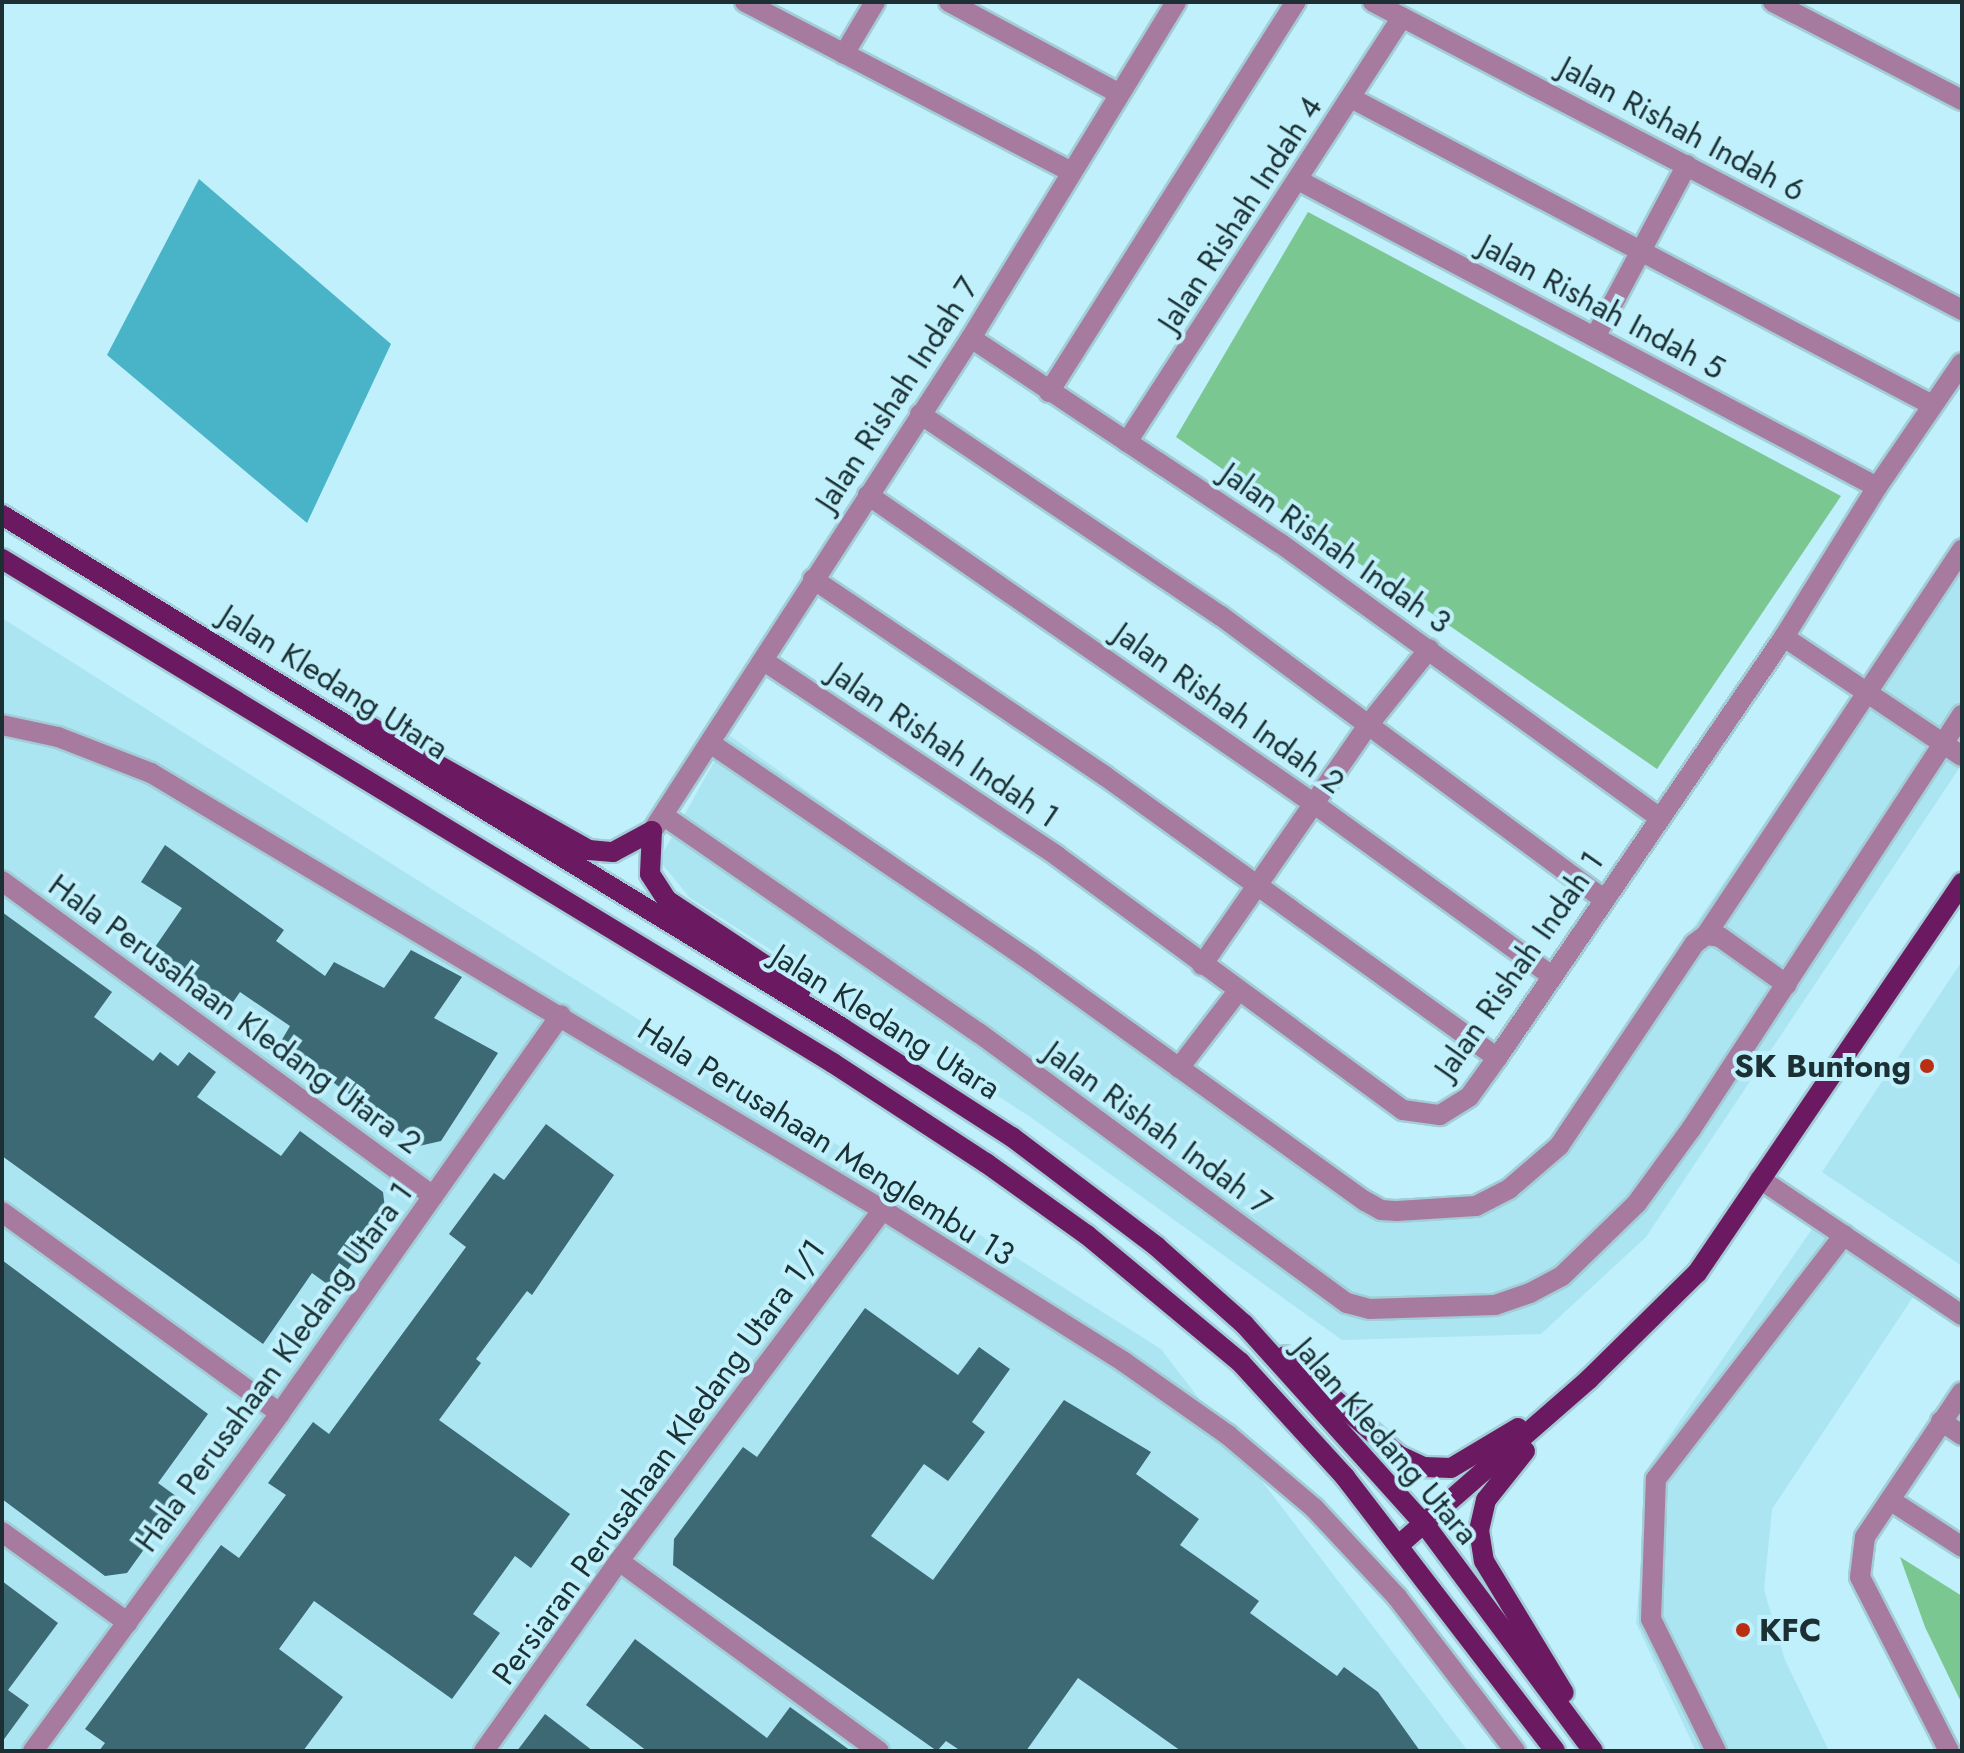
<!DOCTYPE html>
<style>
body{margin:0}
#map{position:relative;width:1964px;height:1753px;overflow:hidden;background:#bff0fb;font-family:Jost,sans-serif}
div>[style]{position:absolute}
.built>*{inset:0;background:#abe5f2}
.green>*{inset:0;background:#7bc792}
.water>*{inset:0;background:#49b3c8}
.building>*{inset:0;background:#3c6973}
.roads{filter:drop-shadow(2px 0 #a2cdd7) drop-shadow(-2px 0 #a2cdd7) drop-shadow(0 2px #a2cdd7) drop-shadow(0 -2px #a2cdd7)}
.minor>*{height:20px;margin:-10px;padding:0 10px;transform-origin:10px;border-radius:10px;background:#a77b9f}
.major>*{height:20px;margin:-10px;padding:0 10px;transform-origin:10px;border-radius:10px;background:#6b1a62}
.dots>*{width:22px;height:22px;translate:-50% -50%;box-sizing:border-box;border:4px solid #bff0fb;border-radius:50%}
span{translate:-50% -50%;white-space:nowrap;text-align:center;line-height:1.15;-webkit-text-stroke:8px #bff0fb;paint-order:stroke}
.street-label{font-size:32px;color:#1c3034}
.poi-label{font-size:32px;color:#1c3034;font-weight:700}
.right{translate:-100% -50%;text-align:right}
.left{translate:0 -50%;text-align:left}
.frame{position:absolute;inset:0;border:4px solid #1c3034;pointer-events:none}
</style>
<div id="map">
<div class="built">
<i style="clip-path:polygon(1962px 532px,1962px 764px,1646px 1237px,1541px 1334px,1342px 1340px,1029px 1116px,690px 898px,659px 860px,729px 735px,1381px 1205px,1484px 1195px,1545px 1146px)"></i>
<i style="clip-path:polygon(2px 618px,1161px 1349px,1468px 1751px,2px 1751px)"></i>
<i style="clip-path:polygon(1962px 961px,1962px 1266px,1822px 1172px)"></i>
<i style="clip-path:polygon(1825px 1210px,1925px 1279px,1772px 1509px,1764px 1590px,1785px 1660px,1829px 1751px,1696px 1751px,1636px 1623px,1649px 1466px)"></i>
</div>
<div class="green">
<i style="clip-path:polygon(1308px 212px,1841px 496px,1657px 769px,1176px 437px)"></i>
<i style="clip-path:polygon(1900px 1557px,1962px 1596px,1962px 1704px,1925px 1627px)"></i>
</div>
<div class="water">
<i style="clip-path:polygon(199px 179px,391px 344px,307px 523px,107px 355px)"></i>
</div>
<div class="building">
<i style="clip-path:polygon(165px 845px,284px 930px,276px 941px,325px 976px,334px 962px,384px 988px,411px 950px,462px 977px,434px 1018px,498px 1053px,441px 1141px,419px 1146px,280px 1043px,290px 1026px,240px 992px,231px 1005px,153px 950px,182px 908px,141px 882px)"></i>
<i style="clip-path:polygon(2px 912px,112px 992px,94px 1017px,153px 1061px,160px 1052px,178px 1066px,189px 1052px,216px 1072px,197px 1097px,281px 1156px,300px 1131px,383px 1192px,386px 1217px,334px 1289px,312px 1273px,263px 1344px,2px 1156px)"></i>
<i style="clip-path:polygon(546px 1124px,614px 1175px,532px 1295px,527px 1291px,476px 1359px,481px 1363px,439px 1420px,570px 1514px,531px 1568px,515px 1556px,473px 1614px,500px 1633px,452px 1699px,314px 1601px,279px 1649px,343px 1697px,303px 1751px,99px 1751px,105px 1743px,85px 1729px,221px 1545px,239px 1558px,286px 1495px,268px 1483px,313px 1422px,329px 1434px,466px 1247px,449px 1234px,494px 1173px,504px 1180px)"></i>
<i style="clip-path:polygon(2px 1260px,208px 1414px,158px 1483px,180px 1499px,127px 1573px,105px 1576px,2px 1499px)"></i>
<i style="clip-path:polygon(865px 1308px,958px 1375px,979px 1347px,1010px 1369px,972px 1422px,985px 1432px,948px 1481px,924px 1464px,871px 1536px,933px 1580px,1064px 1400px,1151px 1452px,1136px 1474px,1199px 1519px,1180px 1545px,1259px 1601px,1250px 1613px,1337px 1676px,1344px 1667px,1378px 1692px,1420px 1751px,1181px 1751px,1078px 1678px,1026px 1751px,961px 1751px,946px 1741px,937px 1751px,673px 1565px,674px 1539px,743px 1447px,757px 1457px)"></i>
<i style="clip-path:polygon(2px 1581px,58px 1623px,8px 1690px,29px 1705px,2px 1742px)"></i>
<i style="clip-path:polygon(635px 1639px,767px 1738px,790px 1707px,851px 1751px,647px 1751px,586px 1705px)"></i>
<i style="clip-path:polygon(545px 1714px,593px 1751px,517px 1751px)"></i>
</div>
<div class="roads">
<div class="minor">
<i style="left:745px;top:2px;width:368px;rotate:27.5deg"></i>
<i style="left:949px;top:2px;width:192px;rotate:28.3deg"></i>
<i style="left:1373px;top:2px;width:665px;rotate:27.61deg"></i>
<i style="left:1773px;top:2px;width:213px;rotate:27.4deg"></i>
<i style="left:844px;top:54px;width:61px;rotate:-59.2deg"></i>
<i style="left:1351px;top:98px;width:657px;rotate:27.85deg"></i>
<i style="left:1298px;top:180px;width:655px;rotate:27.93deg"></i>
<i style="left:1595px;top:337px;width:195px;rotate:-61.9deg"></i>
<i style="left:971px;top:338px;width:371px;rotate:33.6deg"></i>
<i style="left:1280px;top:543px;width:469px;rotate:35.9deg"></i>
<i style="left:1049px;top:392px;width:462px;rotate:-57.7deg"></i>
<i style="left:920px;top:414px;width:362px;rotate:33.9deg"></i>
<i style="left:1221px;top:616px;width:476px;rotate:36.5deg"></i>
<i style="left:1127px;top:442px;width:506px;rotate:-57.09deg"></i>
<i style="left:868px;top:495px;width:541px;rotate:34.69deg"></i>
<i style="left:1313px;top:803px;width:295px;rotate:35.9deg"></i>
<i style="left:813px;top:579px;width:352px;rotate:34deg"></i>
<i style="left:1105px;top:776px;width:483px;rotate:35.7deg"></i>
<i style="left:1784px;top:637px;width:214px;rotate:33.8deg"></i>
<i style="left:764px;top:661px;width:352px;rotate:33.6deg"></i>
<i style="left:1057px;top:856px;width:429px;rotate:36.3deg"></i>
<i style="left:1403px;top:1110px;width:37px;rotate:8deg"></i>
<i style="left:1440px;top:1115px;width:34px;rotate:-32deg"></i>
<i style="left:1469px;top:1097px;width:48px;rotate:-54.3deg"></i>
<i style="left:1497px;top:1058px;width:510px;rotate:-55.72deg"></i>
<i style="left:1784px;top:637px;width:176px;rotate:-58.2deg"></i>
<i style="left:1877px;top:487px;width:150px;rotate:-55.6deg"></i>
<i style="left:2px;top:725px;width:57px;rotate:12.1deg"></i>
<i style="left:58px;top:737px;width:100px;rotate:21.2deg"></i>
<i style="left:151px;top:773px;width:853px;rotate:30.84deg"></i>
<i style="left:883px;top:1210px;width:285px;rotate:32.2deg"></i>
<i style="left:1124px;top:1362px;width:127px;rotate:35.1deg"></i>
<i style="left:1228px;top:1435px;width:113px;rotate:40.3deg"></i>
<i style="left:1314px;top:1508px;width:122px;rotate:47deg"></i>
<i style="left:1397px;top:1597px;width:194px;rotate:52.5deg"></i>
<i style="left:710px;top:743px;width:389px;rotate:34.2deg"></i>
<i style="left:1032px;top:962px;width:410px;rotate:35.7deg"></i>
<i style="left:1365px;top:1201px;width:18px;rotate:29deg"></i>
<i style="left:1381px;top:1210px;width:16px;rotate:4deg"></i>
<i style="left:1397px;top:1211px;width:79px;rotate:-3.6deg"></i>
<i style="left:1476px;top:1206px;width:37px;rotate:-27deg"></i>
<i style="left:1509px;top:1189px;width:66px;rotate:-40.7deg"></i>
<i style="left:1559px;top:1146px;width:243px;rotate:-56.2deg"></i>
<i style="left:1694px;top:944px;width:15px;rotate:-37deg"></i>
<i style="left:1706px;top:935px;width:463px;rotate:-56.4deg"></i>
<i style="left:664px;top:816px;width:383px;rotate:34.6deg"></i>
<i style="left:979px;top:1033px;width:456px;rotate:36.3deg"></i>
<i style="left:1347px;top:1303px;width:23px;rotate:15deg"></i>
<i style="left:1369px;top:1309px;width:126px;rotate:-1.8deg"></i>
<i style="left:1495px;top:1305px;width:37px;rotate:-19deg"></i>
<i style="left:1530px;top:1293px;width:36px;rotate:-28deg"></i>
<i style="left:1562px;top:1276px;width:105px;rotate:-44.2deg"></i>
<i style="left:1637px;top:1203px;width:92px;rotate:-53.9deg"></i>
<i style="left:1691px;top:1129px;width:495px;rotate:-56.8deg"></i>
<i style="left:655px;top:827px;width:582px;rotate:-57.13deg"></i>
<i style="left:971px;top:338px;width:394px;rotate:-58.6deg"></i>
<i style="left:2px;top:881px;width:534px;rotate:36.16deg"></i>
<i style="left:1706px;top:935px;width:14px;rotate:8deg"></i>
<i style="left:1720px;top:937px;width:82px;rotate:35.6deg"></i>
<i style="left:1202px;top:965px;width:293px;rotate:-55.3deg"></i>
<i style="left:1369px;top:724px;width:96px;rotate:-51.3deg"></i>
<i style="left:1179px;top:1068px;width:97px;rotate:-52.5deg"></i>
<i style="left:1760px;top:1179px;width:244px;rotate:34deg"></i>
<i style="left:2px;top:1212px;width:343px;rotate:35.9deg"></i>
<i style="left:1941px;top:1421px;width:25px;rotate:34deg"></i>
<i style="left:1890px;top:1500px;width:86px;rotate:33.1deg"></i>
<i style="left:2px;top:1532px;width:155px;rotate:35.8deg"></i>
<i style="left:619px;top:1561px;width:322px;rotate:36.2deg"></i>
<i style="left:33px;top:1751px;width:419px;rotate:-53.8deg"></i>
<i style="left:280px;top:1413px;width:487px;rotate:-54.8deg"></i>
<i style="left:484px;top:1751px;width:233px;rotate:-54.6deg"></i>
<i style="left:619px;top:1561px;width:439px;rotate:-53.1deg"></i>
<i style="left:1716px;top:1751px;width:147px;rotate:-116.2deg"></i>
<i style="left:1651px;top:1619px;width:140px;rotate:-88deg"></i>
<i style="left:1656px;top:1479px;width:308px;rotate:-52.4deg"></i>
<i style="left:1949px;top:1751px;width:195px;rotate:-117.1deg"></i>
<i style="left:1860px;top:1577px;width:40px;rotate:-82.9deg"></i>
<i style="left:1865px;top:1537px;width:174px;rotate:-56.2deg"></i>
</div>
<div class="major">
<i style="left:2px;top:515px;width:983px;rotate:31.39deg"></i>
<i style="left:841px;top:1027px;width:203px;rotate:32.8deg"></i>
<i style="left:1012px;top:1137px;width:181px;rotate:37.1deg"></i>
<i style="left:1156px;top:1246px;width:118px;rotate:41.6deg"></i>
<i style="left:1244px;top:1324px;width:272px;rotate:48deg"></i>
<i style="left:1426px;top:1526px;width:280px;rotate:53.4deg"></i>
<i style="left:2px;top:559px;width:972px;rotate:31.24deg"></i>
<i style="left:833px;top:1063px;width:183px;rotate:33.2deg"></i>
<i style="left:986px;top:1163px;width:124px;rotate:35.5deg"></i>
<i style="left:1087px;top:1235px;width:199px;rotate:39.7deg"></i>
<i style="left:1240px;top:1362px;width:156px;rotate:47.6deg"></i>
<i style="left:1345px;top:1477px;width:345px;rotate:52.5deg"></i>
<i style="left:367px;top:725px;width:255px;rotate:29.4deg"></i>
<i style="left:589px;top:850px;width:24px;rotate:5deg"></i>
<i style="left:613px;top:852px;width:44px;rotate:-28.3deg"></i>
<i style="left:652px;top:831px;width:43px;rotate:92.7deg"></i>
<i style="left:650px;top:874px;width:31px;rotate:57deg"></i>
<i style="left:667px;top:900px;width:161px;rotate:33.6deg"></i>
<i style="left:1285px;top:1356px;width:150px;rotate:41.2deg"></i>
<i style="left:1398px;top:1455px;width:29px;rotate:25deg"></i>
<i style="left:1424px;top:1467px;width:27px;rotate:2deg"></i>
<i style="left:1451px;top:1468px;width:78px;rotate:-30.8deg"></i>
<i style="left:1525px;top:1451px;width:63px;rotate:128.5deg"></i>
<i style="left:1486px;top:1500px;width:31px;rotate:103deg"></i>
<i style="left:1479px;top:1530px;width:31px;rotate:81deg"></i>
<i style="left:1484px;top:1561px;width:154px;rotate:58.8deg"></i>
<i style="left:1399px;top:1545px;width:252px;rotate:-41.1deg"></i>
<i style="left:1589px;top:1379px;width:151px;rotate:-44.5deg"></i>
<i style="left:1697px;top:1273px;width:472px;rotate:-55.8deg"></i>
</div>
</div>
<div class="dots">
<i style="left:1927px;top:1066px;background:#ba2e12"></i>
<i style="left:1743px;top:1630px;background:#ba2e12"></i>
</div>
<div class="street-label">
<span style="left:1682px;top:129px;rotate:28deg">Jalan Rishah Indah 6</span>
<span style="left:1240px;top:214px;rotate:-57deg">Jalan Rishah Indah 4</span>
<span style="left:1602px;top:307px;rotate:28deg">Jalan Rishah Indah 5</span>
<span style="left:897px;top:394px;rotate:-57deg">Jalan Rishah Indah 7</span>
<span style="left:1336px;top:548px;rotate:35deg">Jalan Rishah Indah 3</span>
<span style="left:334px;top:682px;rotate:32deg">Jalan Kledang Utara</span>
<span style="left:1229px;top:708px;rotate:35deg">Jalan Rishah Indah 2</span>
<span style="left:944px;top:745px;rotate:34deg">Jalan Rishah Indah 1</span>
<span style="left:1519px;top:965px;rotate:-55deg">Jalan Rishah Indah 1</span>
<span style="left:235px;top:1014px;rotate:36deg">Hala Perusahaan Kledang Utara 2</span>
<span style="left:886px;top:1022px;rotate:32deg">Jalan Kledang Utara</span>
<span style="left:1158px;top:1128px;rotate:36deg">Jalan Rishah Indah 7</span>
<span style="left:826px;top:1142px;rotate:32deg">Hala Perusahaan Menglembu 13</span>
<span style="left:274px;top:1367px;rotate:-54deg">Hala Perusahaan Kledang Utara 1</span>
<span style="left:1386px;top:1441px;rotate:49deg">Jalan Kledang Utara</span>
<span style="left:659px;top:1462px;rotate:-54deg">Persiaran Perusahaan Kledang Utara 1/1</span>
</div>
<div class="poi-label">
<span class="right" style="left:1911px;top:1066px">SK Buntong</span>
<span class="left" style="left:1759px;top:1630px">KFC</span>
</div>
<div class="frame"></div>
</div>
